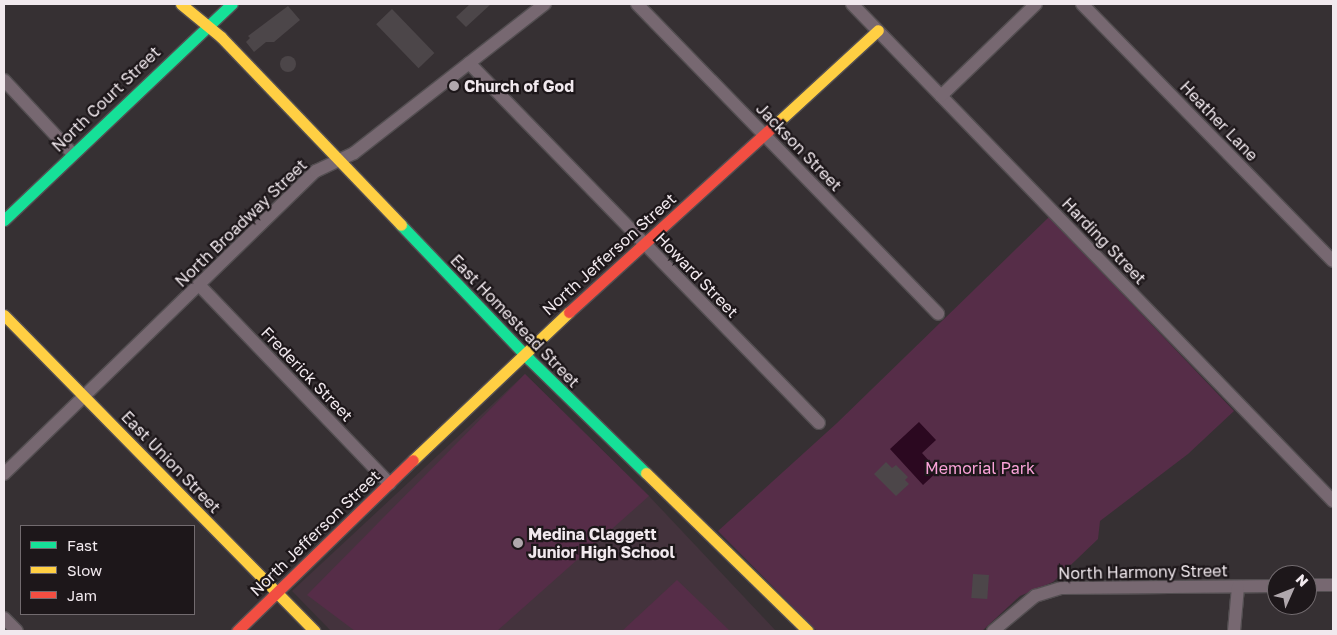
<!DOCTYPE html>
<style>
body{margin:0}
#map{position:relative;width:1337px;height:635px;overflow:hidden;background:#363033;font-family:"Golos Text",sans-serif}
div>[style]{position:absolute}
.built>*{inset:0;background:#44333d}
.green>*{inset:0;background:#562d48}
.water>*{inset:0;background:#2b0820}
.building>*{inset:0;background:#4c4649;transform-origin:0 0}
.round{border-radius:50%}
.roads{filter:drop-shadow(1px 0 #534e51) drop-shadow(-1px 0 #534e51) drop-shadow(0 1px #534e51) drop-shadow(0 -1px #534e51)}
.street>*{height:12px;margin:-6px;padding:0 6px;transform-origin:6px;border-radius:6px;background:#776871}
.fast>*{height:11px;margin:-5.5px;padding:0 5.5px;transform-origin:5.5px;border-radius:5.5px;background:#16e098}
.slow>*{height:11px;margin:-5.5px;padding:0 5.5px;transform-origin:5.5px;border-radius:5.5px;background:#ffcf43}
.jam>*{height:11px;margin:-5.5px;padding:0 5.5px;transform-origin:5.5px;border-radius:5.5px;background:#f24e42}
.dots>*{width:14px;height:14px;translate:-50% -50%;box-sizing:border-box;border:2px solid #1d171a;border-radius:50%}
span{translate:-50% -50%;white-space:nowrap;text-align:center;line-height:1.15;-webkit-text-stroke:4.5px #1d171a;paint-order:stroke}
.poi-label{font-size:16px;color:#f1e9ee;font-weight:700}
.left{translate:0 -50%;text-align:left}
.street-label{font-size:16px;color:#f1e9ee}
.park-label{font-size:16px;color:#f9a3d8}
.frame{position:absolute;inset:0;border:5px solid #f1e9ee;pointer-events:none}
.legend{position:absolute;left:20px;top:525px;width:175px;height:90px;box-sizing:border-box;background:#1d171a;border:1px solid #726b6f;margin:0;padding:6px 9px;list-style:none;font-size:15px;color:#f1e9ee}
.legend li{display:flex;align-items:center;gap:10px;height:25px}
.legend b{width:25px;border:1px solid #726b6f}
.north{position:absolute;left:1267px;top:565px;width:50px;height:50px;box-sizing:border-box;background:#1d171a;border:1px solid #726b6f;border-radius:50%;rotate:46deg;font-size:14px;font-weight:700;line-height:20px;text-align:center;color:#f1e9ee}
.north::after{content:'';display:block;margin:auto;width:18px;height:22px;background:#b0a8ad;clip-path:polygon(50% 0,100% 100%,50% 72%,0 100%)}
</style>
<div id="map">
<div class="built">
<i style="clip-path:polygon(525px 374px,649px 496px,776px 631px,331px 631px,292px 591px)"></i>
</div>
<div class="green">
<i style="clip-path:polygon(1049px 217px,1234px 411px,1188px 454px,1100px 521px,1098px 539px,1053px 582px,1020px 596px,982px 631px,817px 631px,718px 531px,837px 423px)"></i>
<i style="clip-path:polygon(525px 374px,649px 496px,497px 631px,355px 631px,307px 595px)"></i>
<i style="clip-path:polygon(677px 580px,730px 631px,622px 631px)"></i>
</div>
<div class="water">
<i style="clip-path:polygon(919px 422px,936px 440px,922px 453px,938px 471px,923px 485px,890px 449px)"></i>
</div>
<div class="building">
<i style="clip-path:polygon(470px 4px,491px 4px,466px 27px,456px 17px)"></i>
<i style="clip-path:polygon(288px 6px,300px 20px,274px 42px,266px 42px,254px 52px,246px 42px,250px 38px,248px 36px)"></i>
<i style="left:392px;top:9px;width:61px;height:22px;rotate:46deg"></i>
<i class="round" style="left:280px;top:56px;width:16px;height:16px"></i>
<i style="clip-path:polygon(886px 462px,892px 468px,896px 465px,908px 477px,905px 480px,909px 484px,896px 496px,874px 474px)"></i>
<i style="left:973px;top:574px;width:16px;height:24px;rotate:4deg"></i>
</div>
<div class="roads">
<div class="street">
<i style="left:637px;top:4px;width:432px;rotate:45.8deg"></i>
<i style="left:852px;top:4px;width:692px;rotate:45.94deg"></i>
<i style="left:1082px;top:4px;width:359px;rotate:45.7deg"></i>
<i style="left:469px;top:63px;width:502px;rotate:45.81deg"></i>
<i style="left:4px;top:80px;width:101px;rotate:47deg"></i>
<i style="left:941px;top:96px;width:132px;rotate:-44.1deg"></i>
<i style="left:200px;top:286px;width:274px;rotate:46.2deg"></i>
<i style="left:4px;top:474px;width:435px;rotate:-44.2deg"></i>
<i style="left:316px;top:171px;width:42px;rotate:-25.3deg"></i>
<i style="left:354px;top:153px;width:242px;rotate:-38deg"></i>
<i style="left:1307px;top:585px;width:26px"></i>
<i style="left:4px;top:618px;width:18px;rotate:45deg"></i>
<i style="left:993px;top:631px;width:55px;rotate:-39.8deg"></i>
<i style="left:1035px;top:596px;width:28px;rotate:-17deg"></i>
<i style="left:1062px;top:588px;width:215px;rotate:-0.5deg"></i>
<i style="left:1234px;top:631px;width:44px;rotate:-84.8deg"></i>
</div>
<div class="fast">
<i style="left:4px;top:220px;width:314px;rotate:-43.5deg"></i>
<i style="left:401px;top:225px;width:185px;rotate:46.3deg"></i>
<i style="left:529px;top:359px;width:163px;rotate:44.3deg"></i>
</div>
<div class="slow">
<i style="left:181px;top:4px;width:52px;rotate:39.5deg"></i>
<i style="left:221px;top:37px;width:260px;rotate:46.2deg"></i>
<i style="left:777px;top:123px;width:137px;rotate:-42.6deg"></i>
<i style="left:4px;top:315px;width:443px;rotate:45.5deg"></i>
<i style="left:413px;top:460px;width:215px;rotate:-43.5deg"></i>
<i style="left:646px;top:473px;width:226px;rotate:44.3deg"></i>
</div>
<div class="jam">
<i style="left:569px;top:312px;width:281px;rotate:-42.3deg"></i>
<i style="left:237px;top:631px;width:245px;rotate:-44.2deg"></i>
</div>
</div>
<div class="dots">
<i style="left:454px;top:86px;background:#b0a8ad"></i>
<i style="left:518px;top:543px;background:#b0a8ad"></i>
</div>
<div class="poi-label">
<span class="left" style="left:464px;top:86px">Church of God</span>
<span class="left" style="left:528px;top:543px">Medina Claggett<br>Junior High School</span>
</div>
<div class="street-label">
<span style="left:106px;top:99px;rotate:-44deg">North Court Street</span>
<span style="left:1219px;top:121px;rotate:46deg">Heather Lane</span>
<span style="left:799px;top:147px;rotate:46deg">Jackson Street</span>
<span style="left:241px;top:223px;rotate:-44deg">North Broadway Street</span>
<span style="left:1104px;top:241px;rotate:46deg">Harding Street</span>
<span style="left:609px;top:254px;rotate:-42deg">North Jefferson Street</span>
<span style="left:697px;top:275px;rotate:46deg">Howard Street</span>
<span style="left:515px;top:321px;rotate:46deg">East Homestead Street</span>
<span style="left:307px;top:374px;rotate:46deg">Frederick Street</span>
<span style="left:171px;top:462px;rotate:46deg">East Union Street</span>
<span style="left:315px;top:533px;rotate:-44deg">North Jefferson Street</span>
<span style="left:1143px;top:572px;rotate:-1deg">North Harmony Street</span>
</div>
<div class="park-label">
<span style="left:980px;top:468px">Memorial Park</span>
</div>
<div class="frame"></div>
<ul class="legend">
<li><b style="height:6px;background:#16e098"></b>Fast</li>
<li><b style="height:6px;background:#ffcf43"></b>Slow</li>
<li><b style="height:6px;background:#f24e42"></b>Jam</li>
</ul>
<div class="north">N</div>
</div>
